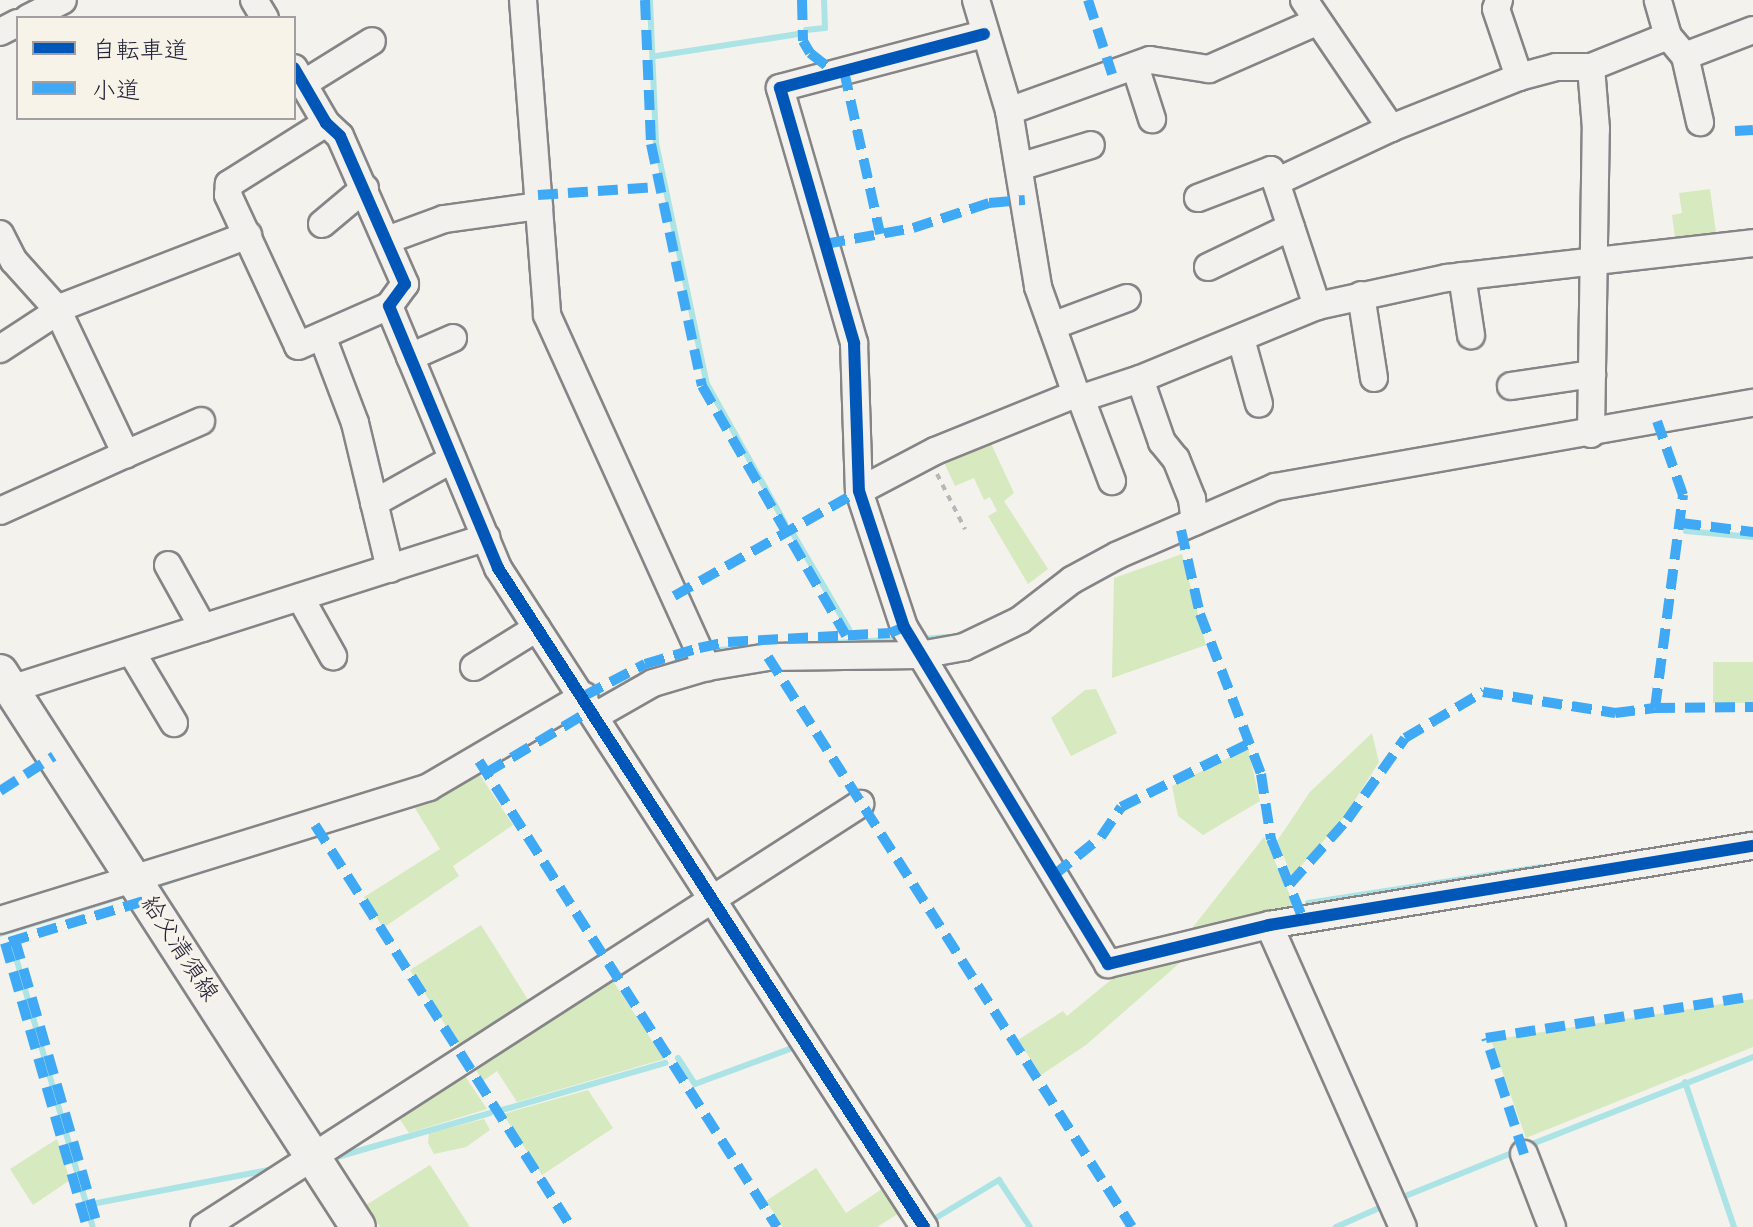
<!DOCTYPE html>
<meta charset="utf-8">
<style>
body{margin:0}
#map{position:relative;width:1753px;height:1227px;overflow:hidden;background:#f4f2ec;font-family:Mynerve,"Klee One",sans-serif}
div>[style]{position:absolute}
.green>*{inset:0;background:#d7e9bf;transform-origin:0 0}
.stream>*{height:6px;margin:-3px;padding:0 3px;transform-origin:3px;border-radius:3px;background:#ace4e6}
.path>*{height:4px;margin-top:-2px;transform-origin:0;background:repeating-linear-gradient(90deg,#b8b6b6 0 6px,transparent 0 12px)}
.roads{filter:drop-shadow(2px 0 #858486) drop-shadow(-2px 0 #858486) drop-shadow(0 2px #858486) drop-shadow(0 -2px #858486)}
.minor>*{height:26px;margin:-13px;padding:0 13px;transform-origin:13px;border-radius:13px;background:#f2f1ed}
.major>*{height:34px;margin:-17px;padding:0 17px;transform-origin:17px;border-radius:17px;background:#f2f1ed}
.quiet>*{height:10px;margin-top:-5px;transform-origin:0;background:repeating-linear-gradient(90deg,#3fa9f5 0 20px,transparent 0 30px)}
.cycleway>*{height:12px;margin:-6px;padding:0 6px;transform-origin:6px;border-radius:6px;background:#0057b8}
span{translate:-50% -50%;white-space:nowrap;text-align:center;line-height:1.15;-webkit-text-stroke:6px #f7f3e8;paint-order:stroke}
.street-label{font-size:24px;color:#22223b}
.legend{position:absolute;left:16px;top:16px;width:280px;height:104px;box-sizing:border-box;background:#f7f3e8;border:2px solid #a29fa3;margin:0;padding:10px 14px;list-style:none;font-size:24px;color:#22223b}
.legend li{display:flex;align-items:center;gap:16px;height:40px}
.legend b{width:40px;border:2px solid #a29fa3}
</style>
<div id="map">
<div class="green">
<i style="clip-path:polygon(1710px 189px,1717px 240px,1676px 245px,1672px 215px,1682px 213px,1679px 193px)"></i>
<i style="clip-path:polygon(988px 437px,1014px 493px,1004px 501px,1048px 569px,1028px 584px,988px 516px,997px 511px,990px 497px,984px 500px,974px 478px,955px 486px,942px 458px)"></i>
<i style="clip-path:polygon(1182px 554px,1206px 645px,1112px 678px,1114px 578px)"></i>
<i style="left:1753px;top:662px;width:41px;height:40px;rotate:90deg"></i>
<i style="clip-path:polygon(1096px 689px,1117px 733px,1071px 756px,1051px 718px,1085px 690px)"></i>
<i style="clip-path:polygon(1372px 733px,1379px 762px,1343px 819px,1292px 876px,1277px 841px,1310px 792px)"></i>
<i style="clip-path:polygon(1248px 748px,1260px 801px,1203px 835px,1178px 816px,1172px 786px)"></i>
<i style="clip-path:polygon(480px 775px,513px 825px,453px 866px,459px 876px,383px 928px,364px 897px,440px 849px,413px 805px)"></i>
<i style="clip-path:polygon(1264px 837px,1293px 902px,1290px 909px,1185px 937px)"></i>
<i style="clip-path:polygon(481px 925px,532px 1006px,468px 1049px,458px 1045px,410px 970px)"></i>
<i style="clip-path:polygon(1190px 954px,1086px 1045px,1041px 1075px,1018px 1040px,1063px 1011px,1067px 1016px,1123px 970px)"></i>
<i style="clip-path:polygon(611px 978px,664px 1059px,517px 1102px,497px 1071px,483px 1081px,474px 1067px)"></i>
<i style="clip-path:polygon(1753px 999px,1753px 1047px,1526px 1138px,1491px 1040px)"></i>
<i style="clip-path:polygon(463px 1073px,487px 1109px,409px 1133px,395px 1112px)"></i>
<i style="clip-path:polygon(588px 1090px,613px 1128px,542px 1175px,503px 1114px)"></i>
<i style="clip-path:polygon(484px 1119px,490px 1130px,466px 1147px,434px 1154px,428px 1143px,429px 1133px)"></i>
<i style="clip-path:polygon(57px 1139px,70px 1180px,33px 1205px,10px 1169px)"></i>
<i style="clip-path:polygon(430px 1165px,470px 1227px,380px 1227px,366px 1205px)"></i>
<i style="clip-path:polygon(816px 1168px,846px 1213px,891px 1183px,907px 1208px,877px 1227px,783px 1227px,766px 1201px)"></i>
</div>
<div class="stream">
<i style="left:650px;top:0;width:143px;rotate:87.6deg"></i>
<i style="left:656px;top:143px;width:246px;rotate:78.1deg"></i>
<i style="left:707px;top:384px;width:159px;rotate:60.7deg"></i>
<i style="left:806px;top:30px;width:19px;rotate:-6deg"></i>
<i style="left:825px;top:28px;width:28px;rotate:-92deg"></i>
<i style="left:656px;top:56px;width:144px;rotate:-8.8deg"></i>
<i style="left:1686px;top:531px;width:67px;rotate:5.1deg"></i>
<i style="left:792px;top:532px;width:113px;rotate:59.6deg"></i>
<i style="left:924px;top:639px;width:24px;rotate:-5deg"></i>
<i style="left:717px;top:650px;width:183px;rotate:-3.4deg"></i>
<i style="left:595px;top:700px;width:97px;rotate:-25deg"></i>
<i style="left:161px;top:884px;width:24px;rotate:-19deg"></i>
<i style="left:1308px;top:903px;width:236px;rotate:-8.8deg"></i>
<i style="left:0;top:934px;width:128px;rotate:-17.3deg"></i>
<i style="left:13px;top:947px;width:291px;rotate:74.1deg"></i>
<i style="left:678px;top:1058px;width:31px;rotate:57deg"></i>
<i style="left:695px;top:1084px;width:110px;rotate:-20.3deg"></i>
<i style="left:1685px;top:1082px;width:153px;rotate:71.3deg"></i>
<i style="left:502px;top:1110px;width:170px;rotate:-16.1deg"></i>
<i style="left:1527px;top:1146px;width:243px;rotate:-21.5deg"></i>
<i style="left:337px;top:1157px;width:159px;rotate:-16deg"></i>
<i style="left:1398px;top:1199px;width:128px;rotate:-22deg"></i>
<i style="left:97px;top:1203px;width:180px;rotate:-10.9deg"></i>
<i style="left:929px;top:1222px;width:82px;rotate:-31deg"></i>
<i style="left:999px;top:1180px;width:56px;rotate:56.6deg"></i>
<i style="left:1336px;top:1227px;width:57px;rotate:-23.9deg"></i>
</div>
<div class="path">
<i style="left:937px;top:474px;width:62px;rotate:63deg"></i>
</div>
<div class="roads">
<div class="minor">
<i style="left:254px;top:0;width:21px;rotate:59deg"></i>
<i style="left:523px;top:0;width:316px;rotate:85.6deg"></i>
<i style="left:547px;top:315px;width:387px;rotate:65.6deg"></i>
<i style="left:976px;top:0;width:116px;rotate:73.4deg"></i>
<i style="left:1009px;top:111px;width:178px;rotate:80.6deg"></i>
<i style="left:1038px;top:287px;width:114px;rotate:70.4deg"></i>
<i style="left:1076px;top:394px;width:9px;rotate:18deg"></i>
<i style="left:1085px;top:397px;width:58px;rotate:-18.1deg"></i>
<i style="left:1140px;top:379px;width:67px;rotate:70.8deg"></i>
<i style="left:1162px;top:442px;width:22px;rotate:51deg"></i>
<i style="left:1176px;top:459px;width:43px;rotate:68.2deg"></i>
<i style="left:1192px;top:499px;width:23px;rotate:83deg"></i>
<i style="left:1304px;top:0;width:155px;rotate:55.8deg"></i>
<i style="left:1391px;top:128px;width:127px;rotate:154.8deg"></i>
<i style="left:1276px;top:182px;width:131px;rotate:71.7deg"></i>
<i style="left:1317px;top:306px;width:133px;rotate:-12.2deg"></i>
<i style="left:1447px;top:278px;width:308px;rotate:-6.5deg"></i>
<i style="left:1499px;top:0;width:9px;rotate:108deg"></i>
<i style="left:1496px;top:9px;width:72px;rotate:71.3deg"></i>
<i style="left:28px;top:18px;width:39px;rotate:-27deg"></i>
<i style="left:0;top:32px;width:20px;rotate:-27deg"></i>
<i style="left:984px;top:34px;width:211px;rotate:165.2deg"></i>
<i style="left:780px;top:88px;width:266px;rotate:73.8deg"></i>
<i style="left:854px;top:343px;width:148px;rotate:88.1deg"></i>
<i style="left:859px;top:491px;width:143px;rotate:71.7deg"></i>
<i style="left:904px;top:627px;width:394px;rotate:58.8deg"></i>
<i style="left:1108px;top:964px;width:166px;rotate:-13.6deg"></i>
<i style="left:1269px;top:925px;width:490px;rotate:-9.3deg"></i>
<i style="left:1668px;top:36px;width:26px;rotate:50deg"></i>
<i style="left:1685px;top:56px;width:73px;rotate:-20.9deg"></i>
<i style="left:1685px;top:56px;width:68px;rotate:77.2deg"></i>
<i style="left:1135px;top:66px;width:56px;rotate:72.2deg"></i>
<i style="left:294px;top:68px;width:64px;rotate:59.8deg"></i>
<i style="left:326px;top:123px;width:19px;rotate:43deg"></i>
<i style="left:340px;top:136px;width:162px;rotate:66.3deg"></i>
<i style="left:405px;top:284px;width:27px;rotate:126deg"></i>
<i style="left:389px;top:306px;width:284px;rotate:67.4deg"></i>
<i style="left:498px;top:568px;width:785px;rotate:57.12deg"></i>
<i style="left:303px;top:84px;width:81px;rotate:-31.9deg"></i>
<i style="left:1009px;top:111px;width:150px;rotate:-19.9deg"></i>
<i style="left:1150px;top:60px;width:60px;rotate:8.7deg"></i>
<i style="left:1209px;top:69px;width:117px;rotate:-23.7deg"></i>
<i style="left:326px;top:123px;width:115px;rotate:147.8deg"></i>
<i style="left:229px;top:184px;width:11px;rotate:95deg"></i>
<i style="left:228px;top:195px;width:166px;rotate:65.1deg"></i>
<i style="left:298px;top:346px;width:99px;rotate:-23.7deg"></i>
<i style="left:1391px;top:128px;width:138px;rotate:-21.7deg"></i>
<i style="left:1519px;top:77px;width:38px;rotate:-15deg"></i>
<i style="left:1556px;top:67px;width:35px"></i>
<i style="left:1019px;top:167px;width:75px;rotate:-17deg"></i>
<i style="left:1198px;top:198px;width:78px;rotate:-21deg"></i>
<i style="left:1271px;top:170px;width:13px;rotate:67deg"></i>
<i style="left:322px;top:224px;width:56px;rotate:-39.9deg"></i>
<i style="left:0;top:234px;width:30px;rotate:63deg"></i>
<i style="left:14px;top:261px;width:64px;rotate:48.1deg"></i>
<i style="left:57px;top:309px;width:161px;rotate:64.6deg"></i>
<i style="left:126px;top:454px;width:138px;rotate:155.7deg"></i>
<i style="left:387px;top:240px;width:61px;rotate:-20.2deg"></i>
<i style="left:444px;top:219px;width:96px;rotate:-7.8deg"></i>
<i style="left:1208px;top:267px;width:92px;rotate:-25.7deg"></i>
<i style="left:1462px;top:276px;width:60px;rotate:81.3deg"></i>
<i style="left:1361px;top:295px;width:84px;rotate:81.1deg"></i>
<i style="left:57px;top:309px;width:205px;rotate:-21.2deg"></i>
<i style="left:1052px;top:326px;width:80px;rotate:-20.5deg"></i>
<i style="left:322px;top:336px;width:93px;rotate:69.2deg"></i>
<i style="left:355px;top:423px;width:150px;rotate:76.5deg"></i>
<i style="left:1241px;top:339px;width:67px;rotate:74.5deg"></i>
<i style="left:0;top:349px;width:69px;rotate:-33.2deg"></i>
<i style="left:410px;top:357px;width:47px;rotate:-23.8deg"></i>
<i style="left:1140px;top:379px;width:191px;rotate:-22.4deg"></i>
<i style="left:1511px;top:386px;width:82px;rotate:-8.4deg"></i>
<i style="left:1080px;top:396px;width:91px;rotate:69.4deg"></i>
<i style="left:1591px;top:434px;width:305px;rotate:-89.1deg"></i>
<i style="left:1596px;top:129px;width:62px;rotate:-94.6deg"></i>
<i style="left:1591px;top:67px;width:83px;rotate:-21.9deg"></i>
<i style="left:1668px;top:36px;width:37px;rotate:-106deg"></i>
<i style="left:126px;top:454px;width:82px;rotate:-23.7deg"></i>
<i style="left:859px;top:491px;width:86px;rotate:-27.8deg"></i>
<i style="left:935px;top:451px;width:152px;rotate:-22deg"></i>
<i style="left:374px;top:503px;width:90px;rotate:-29.1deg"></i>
<i style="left:168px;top:565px;width:72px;rotate:60.9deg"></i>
<i style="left:300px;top:597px;width:68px;rotate:60.8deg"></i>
<i style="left:131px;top:651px;width:84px;rotate:59.2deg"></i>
<i style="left:474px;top:667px;width:74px;rotate:-31.8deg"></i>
<i style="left:11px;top:689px;width:499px;rotate:-17.7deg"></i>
<i style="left:597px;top:715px;width:64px;rotate:-29.7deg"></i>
<i style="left:653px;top:683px;width:56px;rotate:-16.5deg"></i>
<i style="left:707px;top:667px;width:62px;rotate:-9.3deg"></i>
<i style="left:768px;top:657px;width:152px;rotate:-0.8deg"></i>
<i style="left:920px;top:655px;width:45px;rotate:-10.3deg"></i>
<i style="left:964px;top:647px;width:62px;rotate:-25.7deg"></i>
<i style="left:1020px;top:620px;width:66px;rotate:-37.6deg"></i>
<i style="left:1072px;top:580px;width:52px;rotate:-28.5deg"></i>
<i style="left:1118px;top:555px;width:171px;rotate:-23.4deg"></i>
<i style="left:1275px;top:487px;width:485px;rotate:-10deg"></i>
<i style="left:0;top:920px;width:449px;rotate:-17.2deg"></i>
<i style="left:429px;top:787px;width:180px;rotate:-30.4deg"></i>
<i style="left:1269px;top:925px;width:330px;rotate:66.1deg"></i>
<i style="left:1524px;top:1154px;width:78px;rotate:69deg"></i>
<i style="left:204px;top:1227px;width:781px;rotate:-32.81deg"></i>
</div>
<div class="major">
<i style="left:0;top:672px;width:660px;rotate:57.18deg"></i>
</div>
</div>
<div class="quiet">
<i style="left:645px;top:0;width:144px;rotate:87.6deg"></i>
<i style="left:651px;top:144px;width:247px;rotate:78.1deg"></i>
<i style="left:702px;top:386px;width:288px;rotate:60deg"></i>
<i style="left:802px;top:0;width:41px;rotate:88.6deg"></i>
<i style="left:803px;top:41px;width:14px;rotate:60deg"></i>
<i style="left:810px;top:53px;width:33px;rotate:38deg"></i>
<i style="left:1088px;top:0;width:78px;rotate:72deg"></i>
<i style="left:844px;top:71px;width:167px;rotate:77.5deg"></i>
<i style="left:1735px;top:131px;width:18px;rotate:-3deg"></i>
<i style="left:538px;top:195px;width:120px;rotate:-3.8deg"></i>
<i style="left:825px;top:244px;width:89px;rotate:-10.3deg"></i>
<i style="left:913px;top:228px;width:80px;rotate:-18.2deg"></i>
<i style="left:989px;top:203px;width:36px;rotate:-5deg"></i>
<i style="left:1681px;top:523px;width:73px;rotate:7.1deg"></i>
<i style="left:1181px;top:530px;width:86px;rotate:77.3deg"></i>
<i style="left:1200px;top:614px;width:171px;rotate:69.1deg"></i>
<i style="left:1261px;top:774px;width:66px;rotate:81.3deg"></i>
<i style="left:1271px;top:839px;width:86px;rotate:68.2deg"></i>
<i style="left:674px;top:596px;width:213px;rotate:-29.6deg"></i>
<i style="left:768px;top:657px;width:676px;rotate:57.44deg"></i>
<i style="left:584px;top:696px;width:69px;rotate:-27.7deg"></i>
<i style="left:645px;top:664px;width:56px;rotate:-16.5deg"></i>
<i style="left:699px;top:648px;width:30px;rotate:-12deg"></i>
<i style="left:728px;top:642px;width:162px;rotate:-3.2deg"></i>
<i style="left:890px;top:633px;width:15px;rotate:-23deg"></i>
<i style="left:1655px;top:708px;width:215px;rotate:-82.5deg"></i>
<i style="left:1683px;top:495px;width:78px;rotate:-109.4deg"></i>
<i style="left:479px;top:761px;width:553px;rotate:57.4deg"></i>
<i style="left:486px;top:773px;width:125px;rotate:-30.9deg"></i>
<i style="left:0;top:791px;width:64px;rotate:-32.9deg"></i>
<i style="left:315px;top:825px;width:477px;rotate:57.5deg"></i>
<i style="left:1054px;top:875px;width:60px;rotate:-39deg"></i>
<i style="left:1101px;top:837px;width:36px;rotate:-56deg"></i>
<i style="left:1121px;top:807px;width:144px;rotate:-26.4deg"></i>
<i style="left:1290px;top:884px;width:86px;rotate:-48.3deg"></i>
<i style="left:1347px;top:820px;width:100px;rotate:-54.7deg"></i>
<i style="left:1405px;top:738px;width:91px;rotate:-30.5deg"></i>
<i style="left:1483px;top:692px;width:134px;rotate:9deg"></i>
<i style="left:1615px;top:713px;width:40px;rotate:-7.1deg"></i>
<i style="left:1655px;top:708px;width:98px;rotate:-0.6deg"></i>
<i style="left:15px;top:940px;width:299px;rotate:73.9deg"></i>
<i style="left:9px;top:942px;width:144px;rotate:-16.9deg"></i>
<i style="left:5px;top:943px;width:296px;rotate:73.9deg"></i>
<i style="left:1524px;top:1154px;width:122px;rotate:-108.1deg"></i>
<i style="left:1486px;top:1038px;width:270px;rotate:-8.9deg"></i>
</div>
<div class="cycleway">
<i style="left:984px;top:34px;width:211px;rotate:165.2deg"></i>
<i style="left:780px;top:88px;width:266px;rotate:73.8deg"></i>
<i style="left:854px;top:343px;width:148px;rotate:88.1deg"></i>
<i style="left:859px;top:491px;width:143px;rotate:71.7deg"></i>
<i style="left:904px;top:627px;width:394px;rotate:58.8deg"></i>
<i style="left:1108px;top:964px;width:166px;rotate:-13.6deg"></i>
<i style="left:1269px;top:925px;width:490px;rotate:-9.3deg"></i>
<i style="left:294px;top:68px;width:64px;rotate:59.8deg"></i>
<i style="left:326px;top:123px;width:19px;rotate:43deg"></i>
<i style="left:340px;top:136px;width:162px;rotate:66.3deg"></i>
<i style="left:405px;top:284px;width:27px;rotate:126deg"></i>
<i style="left:389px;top:306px;width:284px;rotate:67.4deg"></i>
<i style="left:498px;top:568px;width:785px;rotate:57.12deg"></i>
</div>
<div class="street-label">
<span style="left:179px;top:949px;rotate:57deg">給父清須線</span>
</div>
<ul class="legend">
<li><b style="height:10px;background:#0057b8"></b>自転車道</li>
<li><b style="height:10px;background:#3fa9f5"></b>小道</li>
</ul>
</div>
